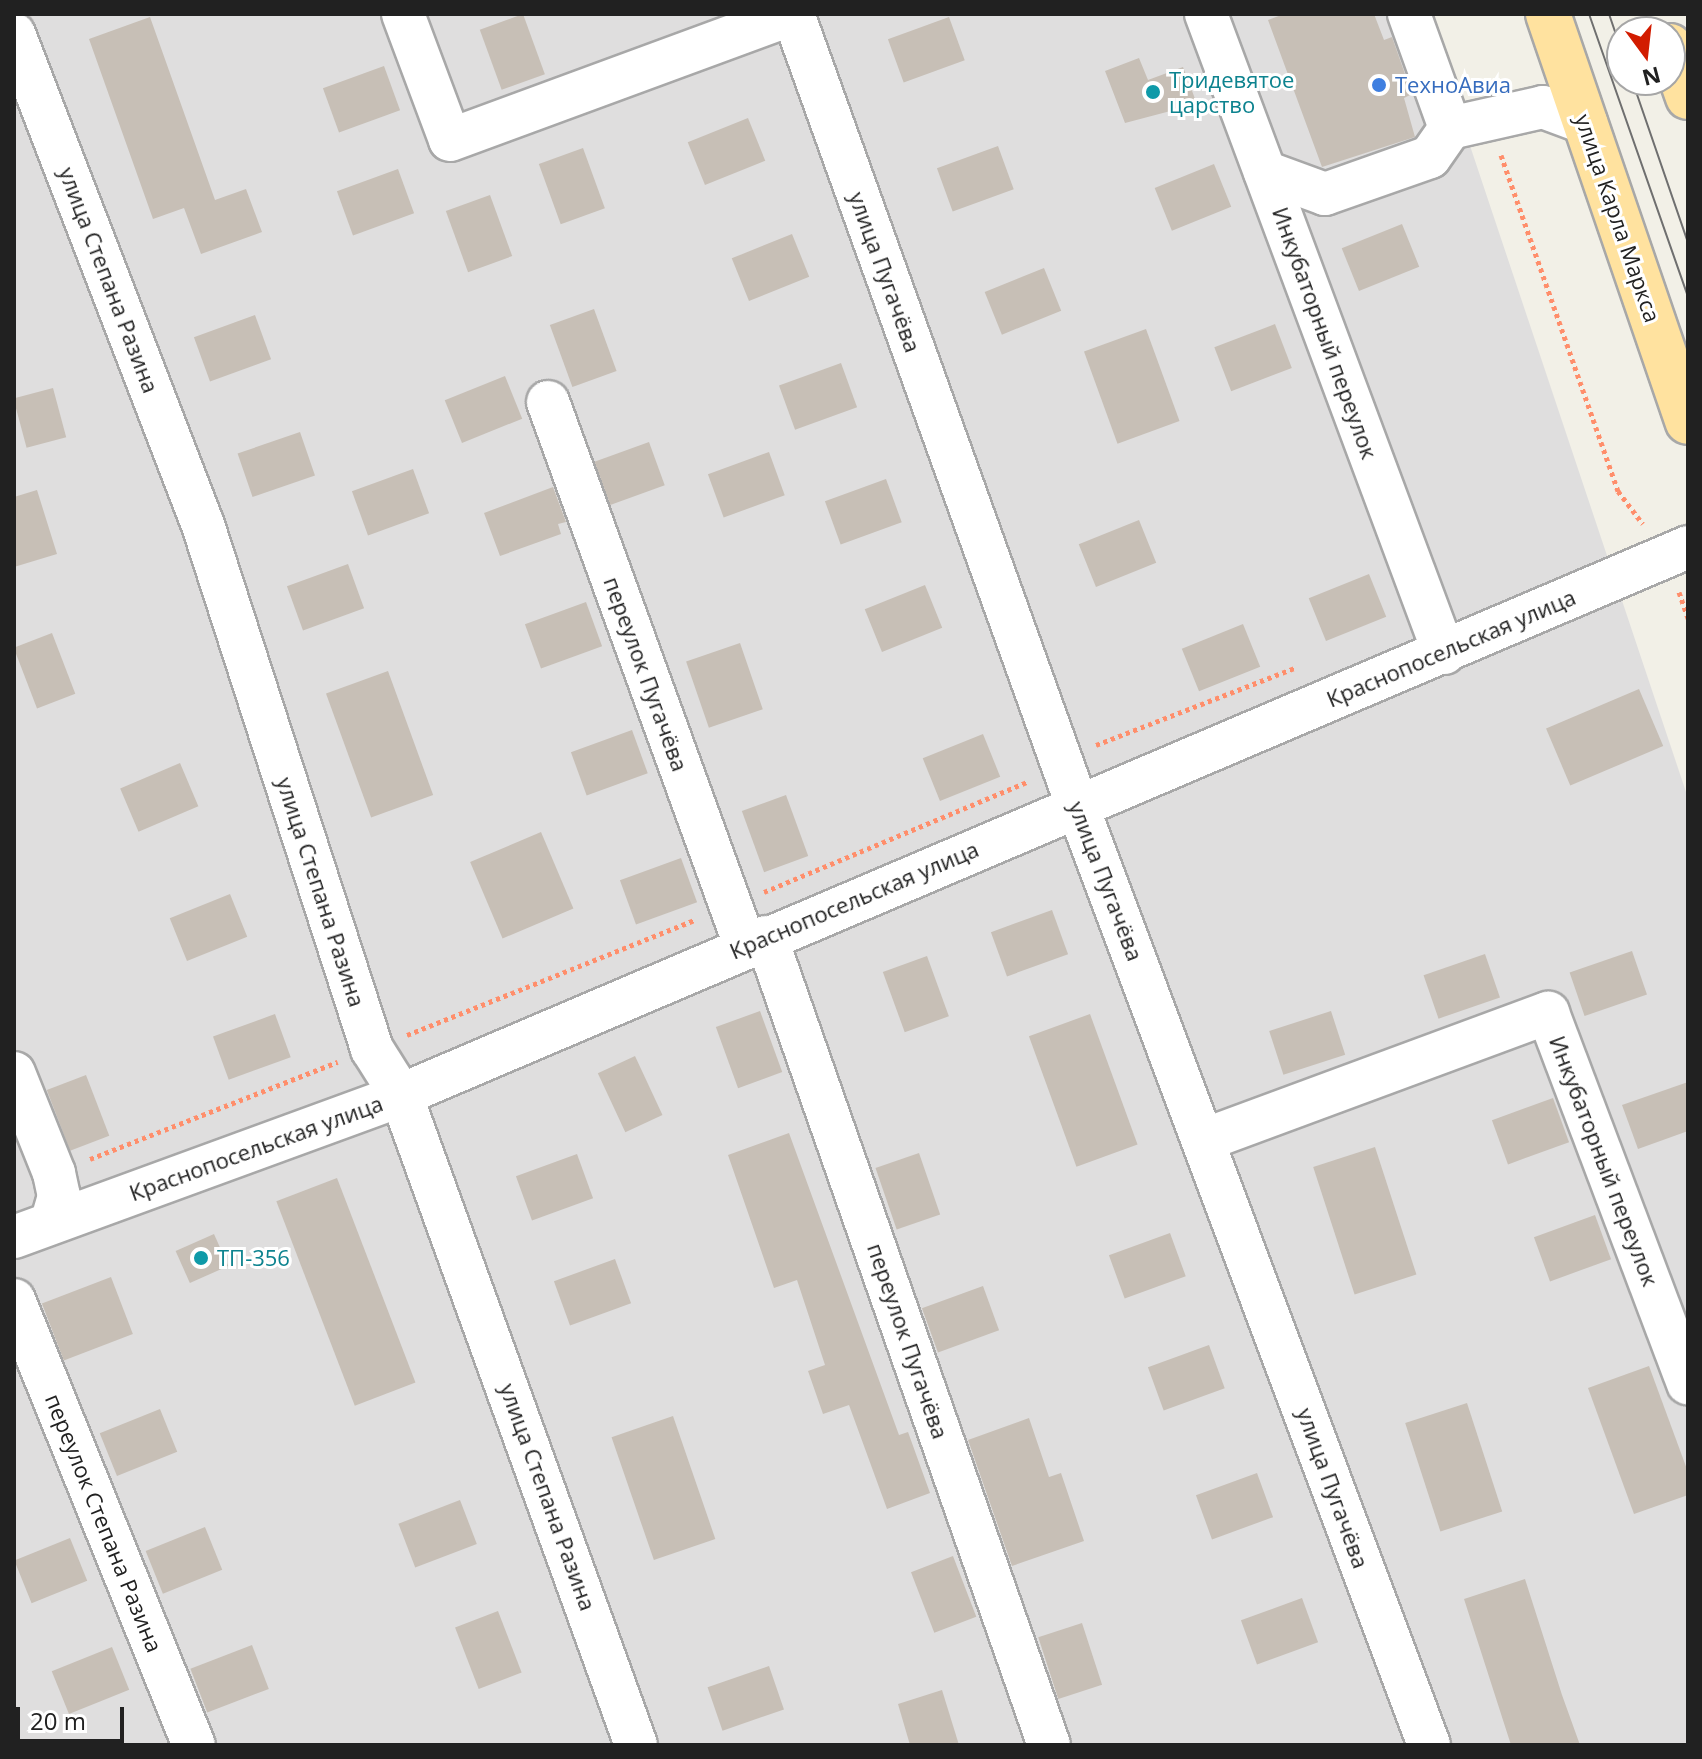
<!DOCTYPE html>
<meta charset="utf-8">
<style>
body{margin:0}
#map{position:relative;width:1702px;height:1759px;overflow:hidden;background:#f2f0e7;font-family:"Open Sans",sans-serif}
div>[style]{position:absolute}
.residential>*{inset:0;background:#dfdede}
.building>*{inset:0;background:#c7bfb6;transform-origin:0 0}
.path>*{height:5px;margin-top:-2.5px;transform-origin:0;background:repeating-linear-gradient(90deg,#ff8e6b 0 4px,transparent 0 8px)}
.roads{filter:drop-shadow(2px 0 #a8a8a8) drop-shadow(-2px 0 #a8a8a8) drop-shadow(0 2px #a8a8a8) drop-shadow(0 -2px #a8a8a8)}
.minor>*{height:42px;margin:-21px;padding:0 21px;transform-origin:21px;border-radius:21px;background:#fff}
.major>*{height:44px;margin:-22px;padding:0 22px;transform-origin:22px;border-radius:22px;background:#ffe29f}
.tram>*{height:2px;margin:-1px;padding:0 1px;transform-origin:1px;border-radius:1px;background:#6f6f6f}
.dots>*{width:22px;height:22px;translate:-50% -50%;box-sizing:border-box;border:4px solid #fff;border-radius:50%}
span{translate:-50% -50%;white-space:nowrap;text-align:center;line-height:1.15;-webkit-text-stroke:6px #fff;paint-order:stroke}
.culture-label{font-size:22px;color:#0d838f}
.left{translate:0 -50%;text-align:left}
.shop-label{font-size:22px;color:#366cbe}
.street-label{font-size:22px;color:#212121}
.frame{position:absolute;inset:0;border:16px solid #212121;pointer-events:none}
.north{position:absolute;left:1606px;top:16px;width:80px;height:80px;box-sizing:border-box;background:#fff;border:2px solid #a6a6a6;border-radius:50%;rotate:165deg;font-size:22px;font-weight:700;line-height:32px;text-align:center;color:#212121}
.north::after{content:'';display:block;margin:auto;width:28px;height:36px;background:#d21c00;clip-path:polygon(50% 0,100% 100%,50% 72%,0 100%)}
.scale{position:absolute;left:16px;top:1707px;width:108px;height:36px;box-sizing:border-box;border:4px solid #212121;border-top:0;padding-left:10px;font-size:24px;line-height:28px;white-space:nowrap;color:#212121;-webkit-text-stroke:6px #fff;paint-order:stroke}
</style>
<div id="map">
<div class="residential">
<i style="clip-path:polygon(14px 14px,1426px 14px,1688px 798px,1688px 1745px,14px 1745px)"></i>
</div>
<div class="building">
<i style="left:523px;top:14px;width:64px;height:46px;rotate:70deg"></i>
<i style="clip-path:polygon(1284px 14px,1374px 14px,1384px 40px,1392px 37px,1412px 94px,1404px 98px,1415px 137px,1322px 167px,1268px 20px)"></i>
<i style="clip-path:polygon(150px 17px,215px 200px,246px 189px,262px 232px,201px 254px,184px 208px,153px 219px,89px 39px)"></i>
<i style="left:949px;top:17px;width:46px;height:65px;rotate:70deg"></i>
<i style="clip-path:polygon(1139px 58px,1148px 80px,1183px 67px,1197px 104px,1125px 123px,1105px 71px)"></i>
<i style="left:384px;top:66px;width:47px;height:65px;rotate:70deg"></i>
<i style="left:748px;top:118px;width:46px;height:65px;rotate:68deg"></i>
<i style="left:998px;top:146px;width:46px;height:65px;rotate:70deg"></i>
<i style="left:583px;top:148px;width:64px;height:47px;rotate:70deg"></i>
<i style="left:1214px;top:164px;width:46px;height:64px;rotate:68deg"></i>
<i style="left:398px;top:169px;width:47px;height:65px;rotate:70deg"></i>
<i style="left:490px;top:195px;width:65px;height:47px;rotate:70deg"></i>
<i style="left:1402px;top:224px;width:46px;height:65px;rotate:68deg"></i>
<i style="left:792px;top:234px;width:46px;height:65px;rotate:68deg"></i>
<i style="left:1044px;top:268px;width:46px;height:64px;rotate:68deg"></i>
<i style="left:594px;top:309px;width:66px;height:47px;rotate:70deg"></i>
<i style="left:255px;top:315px;width:47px;height:65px;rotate:70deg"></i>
<i style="left:1275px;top:324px;width:47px;height:65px;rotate:69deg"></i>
<i style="left:1146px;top:329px;width:98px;height:66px;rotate:70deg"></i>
<i style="left:841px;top:363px;width:47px;height:66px;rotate:70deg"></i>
<i style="left:505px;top:376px;width:46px;height:65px;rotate:68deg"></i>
<i style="left:53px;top:388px;width:51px;height:41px;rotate:75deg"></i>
<i style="left:300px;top:432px;width:46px;height:66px;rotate:71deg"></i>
<i style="left:649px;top:442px;width:46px;height:58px;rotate:70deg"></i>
<i style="left:769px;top:452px;width:46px;height:65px;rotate:70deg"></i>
<i style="left:413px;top:469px;width:47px;height:65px;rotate:70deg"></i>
<i style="left:886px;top:479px;width:46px;height:65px;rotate:70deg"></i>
<i style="clip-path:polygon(553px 487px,566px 522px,558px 524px,561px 534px,500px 556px,484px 513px)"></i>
<i style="clip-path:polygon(37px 490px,57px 554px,14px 567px,14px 497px)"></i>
<i style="left:1139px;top:520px;width:46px;height:65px;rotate:68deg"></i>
<i style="left:348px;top:564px;width:47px;height:65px;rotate:70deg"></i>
<i style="left:1369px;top:574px;width:46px;height:65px;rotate:68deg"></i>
<i style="left:925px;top:585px;width:46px;height:65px;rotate:68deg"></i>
<i style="left:586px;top:602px;width:47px;height:65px;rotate:70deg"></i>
<i style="left:1243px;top:624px;width:46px;height:66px;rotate:68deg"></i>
<i style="left:52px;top:633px;width:65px;height:41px;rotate:69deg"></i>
<i style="left:740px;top:643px;width:70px;height:57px;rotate:71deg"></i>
<i style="left:388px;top:671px;width:132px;height:66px;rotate:70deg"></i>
<i style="left:1639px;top:689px;width:62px;height:101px;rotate:67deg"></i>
<i style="left:632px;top:730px;width:46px;height:65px;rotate:70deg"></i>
<i style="left:983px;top:734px;width:46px;height:65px;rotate:68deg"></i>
<i style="left:180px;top:763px;width:47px;height:65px;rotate:67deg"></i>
<i style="left:786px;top:795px;width:65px;height:47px;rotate:70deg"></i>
<i style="left:541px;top:832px;width:83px;height:77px;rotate:67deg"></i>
<i style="left:681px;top:858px;width:47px;height:65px;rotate:70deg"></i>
<i style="left:230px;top:894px;width:46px;height:65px;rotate:68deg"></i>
<i style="left:1052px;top:910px;width:47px;height:65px;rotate:70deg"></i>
<i style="left:1632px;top:951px;width:46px;height:66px;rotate:71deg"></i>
<i style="left:1485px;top:954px;width:46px;height:65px;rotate:71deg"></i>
<i style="left:927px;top:956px;width:64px;height:47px;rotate:70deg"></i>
<i style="left:760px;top:1011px;width:65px;height:47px;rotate:70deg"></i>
<i style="left:1331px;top:1011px;width:46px;height:65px;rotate:72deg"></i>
<i style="left:275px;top:1014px;width:46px;height:66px;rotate:70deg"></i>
<i style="left:1090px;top:1014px;width:139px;height:65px;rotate:70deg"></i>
<i style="left:635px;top:1056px;width:65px;height:41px;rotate:65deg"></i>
<i style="left:86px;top:1075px;width:65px;height:42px;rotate:69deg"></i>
<i style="clip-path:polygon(1688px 1082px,1688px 1131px,1638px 1149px,1622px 1105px)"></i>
<i style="left:1553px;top:1098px;width:47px;height:65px;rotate:70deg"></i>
<i style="clip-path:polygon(789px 1133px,899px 1435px,908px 1432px,930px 1493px,887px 1509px,849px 1405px,823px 1414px,808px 1371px,825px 1365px,797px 1280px,774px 1288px,728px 1155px)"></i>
<i style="left:1375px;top:1147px;width:134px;height:65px;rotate:72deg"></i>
<i style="left:919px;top:1153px;width:65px;height:46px;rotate:71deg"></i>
<i style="left:577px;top:1154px;width:47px;height:65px;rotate:70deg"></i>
<i style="left:337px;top:1178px;width:219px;height:65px;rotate:69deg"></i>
<i style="left:1595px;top:1215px;width:47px;height:65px;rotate:70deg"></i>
<i style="left:1170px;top:1233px;width:46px;height:65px;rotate:70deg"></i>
<i style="left:214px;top:1234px;width:35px;height:42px;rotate:66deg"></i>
<i style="left:615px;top:1259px;width:47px;height:65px;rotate:70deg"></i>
<i style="left:111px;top:1277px;width:61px;height:74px;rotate:69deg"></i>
<i style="left:983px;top:1286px;width:47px;height:65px;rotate:70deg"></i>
<i style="left:1209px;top:1345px;width:46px;height:65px;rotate:70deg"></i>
<i style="clip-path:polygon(1649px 1366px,1688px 1472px,1688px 1495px,1634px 1514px,1588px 1388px)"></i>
<i style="left:1467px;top:1403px;width:114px;height:65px;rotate:72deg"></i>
<i style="left:160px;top:1409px;width:46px;height:65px;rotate:68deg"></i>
<i style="left:673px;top:1416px;width:130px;height:65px;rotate:71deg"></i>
<i style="clip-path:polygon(1029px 1418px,1049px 1477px,1061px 1473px,1084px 1541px,1012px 1566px,968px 1440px)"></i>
<i style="left:1257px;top:1473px;width:47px;height:65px;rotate:70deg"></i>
<i style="left:460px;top:1500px;width:47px;height:66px;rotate:69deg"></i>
<i style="left:205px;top:1527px;width:46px;height:64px;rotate:68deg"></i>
<i style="left:70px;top:1538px;width:46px;height:60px;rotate:68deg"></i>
<i style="left:953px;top:1556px;width:65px;height:45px;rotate:69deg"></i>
<i style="clip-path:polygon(1525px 1579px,1562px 1695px,1580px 1745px,1511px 1745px,1464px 1599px)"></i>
<i style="left:1302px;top:1598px;width:47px;height:65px;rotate:70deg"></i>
<i style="left:498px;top:1611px;width:66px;height:46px;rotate:69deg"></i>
<i style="left:1082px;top:1623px;width:65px;height:46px;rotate:72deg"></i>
<i style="left:252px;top:1645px;width:47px;height:66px;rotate:69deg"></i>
<i style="left:112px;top:1647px;width:46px;height:65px;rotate:68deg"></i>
<i style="left:769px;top:1666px;width:46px;height:65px;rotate:71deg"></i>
<i style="clip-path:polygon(942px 1690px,959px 1745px,910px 1745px,898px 1704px)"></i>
</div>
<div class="path">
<i style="left:1501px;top:155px;width:356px;rotate:70.8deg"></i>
<i style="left:1618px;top:491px;width:41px;rotate:52.9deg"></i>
<i style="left:1679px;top:592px;width:28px;rotate:71deg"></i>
<i style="left:1096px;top:745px;width:213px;rotate:-21.2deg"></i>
<i style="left:764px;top:892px;width:285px;rotate:-22.7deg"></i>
<i style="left:407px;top:1035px;width:310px;rotate:-21.8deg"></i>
<i style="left:90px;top:1159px;width:266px;rotate:-21.4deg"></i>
</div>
<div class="roads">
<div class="minor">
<i style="left:403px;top:14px;width:134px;rotate:69.5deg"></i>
<i style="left:450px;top:140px;width:364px;rotate:-20.2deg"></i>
<i style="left:793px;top:14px;width:840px;rotate:70.25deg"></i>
<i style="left:1077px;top:805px;width:1004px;rotate:69.47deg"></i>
<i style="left:1206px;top:14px;width:682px;rotate:69.57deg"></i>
<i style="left:1409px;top:14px;width:121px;rotate:70.2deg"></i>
<i style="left:1450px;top:128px;width:95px;rotate:-12.7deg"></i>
<i style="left:1543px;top:107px;width:46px;rotate:20.4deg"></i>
<i style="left:14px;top:34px;width:526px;rotate:68.95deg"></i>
<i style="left:203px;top:525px;width:551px;rotate:72.12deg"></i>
<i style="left:372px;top:1049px;width:54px;rotate:57.8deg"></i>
<i style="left:401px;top:1095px;width:691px;rotate:70.12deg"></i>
<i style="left:1265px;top:172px;width:64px;rotate:20.1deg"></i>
<i style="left:1325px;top:194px;width:111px;rotate:-19.4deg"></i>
<i style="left:1430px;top:157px;width:35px;rotate:-55deg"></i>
<i style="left:548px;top:402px;width:578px;rotate:70.06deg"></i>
<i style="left:766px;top:937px;width:856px;rotate:70.7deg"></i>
<i style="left:14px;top:1073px;width:108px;rotate:68.2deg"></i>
<i style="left:54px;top:1173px;width:24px;rotate:78deg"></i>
<i style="left:59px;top:1196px;width:26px;rotate:106deg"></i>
<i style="left:1204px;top:1140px;width:367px;rotate:-20.3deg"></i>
<i style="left:1548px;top:1013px;width:396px;rotate:69.3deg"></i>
<i style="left:14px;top:1237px;width:412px;rotate:-20.1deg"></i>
<i style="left:401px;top:1095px;width:1399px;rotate:-23.06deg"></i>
<i style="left:14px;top:1300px;width:480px;rotate:68deg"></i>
</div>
<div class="major">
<i style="left:1548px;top:14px;width:431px;rotate:71.1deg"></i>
<i style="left:1670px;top:46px;width:54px;rotate:70.6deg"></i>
</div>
</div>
<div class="tram">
<i style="left:1589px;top:14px;width:300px;rotate:70.7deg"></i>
<i style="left:1609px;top:14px;width:40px;rotate:71.1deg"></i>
<i style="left:1632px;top:80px;width:172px;rotate:71deg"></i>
</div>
<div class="dots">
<i style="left:1379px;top:85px;background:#3f7fe0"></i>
<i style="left:1153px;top:92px;background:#0f9aa8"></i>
<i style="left:201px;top:1258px;background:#0f9aa8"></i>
</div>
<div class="culture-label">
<span class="left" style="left:1169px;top:92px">Тридевятое<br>царство</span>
<span class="left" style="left:217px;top:1258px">ТП-356</span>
</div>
<div class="shop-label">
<span class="left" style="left:1395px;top:85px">ТехноАвиа</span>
</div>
<div class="street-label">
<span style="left:1618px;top:218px;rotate:71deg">улица Карла Маркса</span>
<span style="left:885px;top:272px;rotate:70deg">улица Пугачёва</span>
<span style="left:109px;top:280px;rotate:69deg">улица Степана Разина</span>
<span style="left:1325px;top:333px;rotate:70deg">Инкубаторный переулок</span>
<span style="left:1451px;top:648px;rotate:-23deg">Краснопосельская улица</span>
<span style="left:646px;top:674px;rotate:70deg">переулок Пугачёва</span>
<span style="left:1106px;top:881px;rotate:69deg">улица Пугачёва</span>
<span style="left:321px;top:892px;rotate:72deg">улица Степана Разина</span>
<span style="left:854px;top:900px;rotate:-23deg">Краснопосельская улица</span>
<span style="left:256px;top:1148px;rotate:-20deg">Краснопосельская улица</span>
<span style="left:1604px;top:1161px;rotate:69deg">Инкубаторный переулок</span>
<span style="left:908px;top:1341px;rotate:71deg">переулок Пугачёва</span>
<span style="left:1333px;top:1488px;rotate:70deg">улица Пугачёва</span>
<span style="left:548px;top:1497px;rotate:70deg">улица Степана Разина</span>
<span style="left:104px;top:1523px;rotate:68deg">переулок Степана Разина</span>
</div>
<div class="frame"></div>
<div class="north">N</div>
<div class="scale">20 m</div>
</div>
